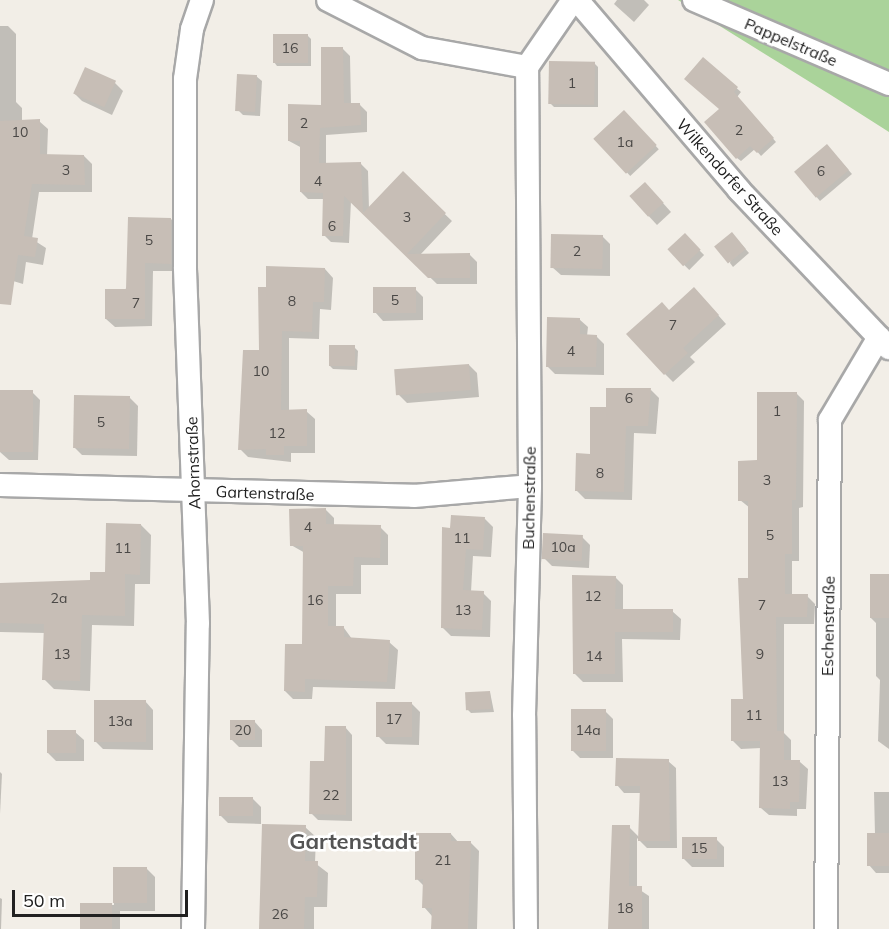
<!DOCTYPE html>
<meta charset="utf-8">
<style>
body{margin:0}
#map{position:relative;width:889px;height:929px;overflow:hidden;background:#f2eee7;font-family:Mulish,sans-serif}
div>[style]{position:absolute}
.forest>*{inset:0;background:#aad39a}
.shadow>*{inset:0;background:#0003;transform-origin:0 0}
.building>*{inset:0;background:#c7beb6;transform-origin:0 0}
.roads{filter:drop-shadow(2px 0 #a8a8a8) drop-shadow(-2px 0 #a8a8a8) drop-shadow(0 2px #a8a8a8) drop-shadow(0 -2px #a8a8a8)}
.street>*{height:22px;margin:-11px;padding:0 11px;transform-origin:11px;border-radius:11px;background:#fff}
span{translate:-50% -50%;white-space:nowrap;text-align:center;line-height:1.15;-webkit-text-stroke:5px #fff;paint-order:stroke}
.number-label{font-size:14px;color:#4a4846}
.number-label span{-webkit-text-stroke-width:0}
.street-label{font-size:16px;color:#212121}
.district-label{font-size:22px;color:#545454;font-weight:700}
.scale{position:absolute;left:12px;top:890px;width:176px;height:27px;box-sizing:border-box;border:3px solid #212121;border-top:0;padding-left:8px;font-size:18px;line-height:21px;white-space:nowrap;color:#212121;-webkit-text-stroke:4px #fff;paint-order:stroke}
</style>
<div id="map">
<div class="forest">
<i style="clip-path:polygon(678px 0,889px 0,889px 132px,834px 97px)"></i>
</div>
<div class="shadow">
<i style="clip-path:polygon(617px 0,644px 0,649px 5px,634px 22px,614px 4px)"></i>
<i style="clip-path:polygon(0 26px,8px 26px,16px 34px,16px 102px,22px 108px,22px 122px,39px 121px,48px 129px,47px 156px,84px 156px,92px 164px,92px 192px,39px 192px,32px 239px,46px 248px,43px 265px,26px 262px,23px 284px,0 277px)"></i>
<i style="clip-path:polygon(307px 35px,311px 39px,311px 66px,277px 66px,274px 62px)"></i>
<i style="clip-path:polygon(343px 49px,350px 56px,351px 105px,359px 104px,367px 112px,367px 132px,326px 135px,326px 164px,361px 164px,368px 171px,369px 209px,403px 174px,452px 221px,420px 255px,469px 254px,477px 262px,477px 284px,437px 284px,351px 201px,349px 243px,331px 242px,324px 235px,324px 199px,308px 199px,301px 192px,302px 148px,289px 141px,323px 106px)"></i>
<i style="clip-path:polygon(703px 59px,741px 92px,737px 97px,776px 142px,761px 156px,755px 149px,741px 161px,737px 158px)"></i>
<i style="clip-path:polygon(594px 63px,598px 67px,598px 107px,554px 107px,550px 103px)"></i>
<i style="clip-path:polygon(256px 76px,262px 81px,260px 116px,243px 115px,238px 110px)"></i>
<i style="clip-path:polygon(115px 83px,123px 91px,112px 115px,82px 101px,74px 93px)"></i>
<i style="left:624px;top:112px;width:51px;height:39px;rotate:47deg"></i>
<i style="clip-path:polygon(831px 150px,852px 174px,820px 201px,796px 173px)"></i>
<i style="clip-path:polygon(653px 192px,671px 212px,657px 225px,631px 197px)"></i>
<i style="clip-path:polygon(171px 219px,179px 227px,178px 271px,153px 271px,152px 326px,115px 327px,106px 319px)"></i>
<i style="clip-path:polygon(602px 236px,610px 244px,610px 276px,561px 275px,552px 267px)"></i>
<i style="left:685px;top:236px;width:27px;height:21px;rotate:45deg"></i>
<i style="clip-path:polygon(735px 237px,749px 253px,733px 267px,730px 263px)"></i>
<i style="clip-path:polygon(325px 269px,333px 278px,331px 310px,320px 309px,319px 339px,289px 338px,289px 411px,306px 411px,315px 419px,315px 453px,291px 453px,291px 462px,248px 457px,240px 449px,260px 352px,267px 289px)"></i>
<i style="clip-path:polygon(415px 289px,423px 297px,423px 320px,383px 321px,375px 312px)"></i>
<i style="clip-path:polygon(702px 297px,726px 324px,690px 357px,695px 362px,673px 382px,665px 374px,669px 311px)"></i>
<i style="clip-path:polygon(579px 319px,588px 327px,587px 336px,596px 336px,604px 344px,604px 375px,555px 374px,547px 366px)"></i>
<i style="clip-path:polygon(354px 347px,358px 351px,357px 370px,333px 369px,330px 366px)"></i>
<i style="clip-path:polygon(469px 365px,477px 373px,479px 397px,407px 403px,399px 395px)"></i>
<i style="clip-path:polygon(651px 390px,659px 398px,656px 434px,634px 433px,632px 500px,585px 499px,577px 491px,607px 409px)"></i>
<i style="clip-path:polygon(0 391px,32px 392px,40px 400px,38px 460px,9px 460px,0 452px)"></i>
<i style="clip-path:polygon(796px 393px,804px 401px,803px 507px,799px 508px,799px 561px,792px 561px,792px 596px,807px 596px,815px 604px,814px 624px,784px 624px,784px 733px,791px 740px,791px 761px,800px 762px,808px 769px,806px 809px,797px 809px,797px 816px,769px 815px,761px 808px,761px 748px,741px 749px,733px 741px,745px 700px,750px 579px,750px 508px,740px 500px)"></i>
<i style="clip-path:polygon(130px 398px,138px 406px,137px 456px,82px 455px,74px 447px)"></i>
<i style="clip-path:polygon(326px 510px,334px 518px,334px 526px,380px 527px,388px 535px,388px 565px,361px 565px,361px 594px,336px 594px,336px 627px,344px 628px,352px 639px,389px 642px,398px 650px,395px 689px,313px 687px,312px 699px,293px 699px,285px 691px,303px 646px,305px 553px,291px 545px)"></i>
<i style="clip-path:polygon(485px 519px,493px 527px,491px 557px,473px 556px,471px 592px,483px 593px,491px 601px,490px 637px,451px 636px,443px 628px,452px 529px)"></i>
<i style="clip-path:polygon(141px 525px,151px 535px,150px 584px,135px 584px,134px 626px,92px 625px,90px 691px,54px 689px,44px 679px,45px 633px,0 632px,0 585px,91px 582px,107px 574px)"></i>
<i style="clip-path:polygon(582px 537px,590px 545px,589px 568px,552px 566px,544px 558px)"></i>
<i style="clip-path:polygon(889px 576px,889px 749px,878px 741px,880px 680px,876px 676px,876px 623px,870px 617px)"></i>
<i style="clip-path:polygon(615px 577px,623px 585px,623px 610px,672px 611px,681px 619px,680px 640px,622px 639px,623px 682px,583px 682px,575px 674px)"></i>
<i style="clip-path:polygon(490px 692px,494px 712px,471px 713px,467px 709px)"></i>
<i style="clip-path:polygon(145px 701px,153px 710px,153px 750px,103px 749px,95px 741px)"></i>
<i style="clip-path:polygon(412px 704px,420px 712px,419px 745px,386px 744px,378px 736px)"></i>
<i style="clip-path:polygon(605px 711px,613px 719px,613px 758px,580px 758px,572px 750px)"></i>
<i style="clip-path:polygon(254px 721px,262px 730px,262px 747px,239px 747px,231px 739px)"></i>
<i style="clip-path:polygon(345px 727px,352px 735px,352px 821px,318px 820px,311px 813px)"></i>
<i style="clip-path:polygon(75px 732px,84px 740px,84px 761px,56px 761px,48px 753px)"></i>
<i style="clip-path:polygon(668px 761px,676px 768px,677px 848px,647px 848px,637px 838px,637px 888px,649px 896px,649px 929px,610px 929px,629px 827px,639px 837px,641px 793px,624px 793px,617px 785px)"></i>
<i style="clip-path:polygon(0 772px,2px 774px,0 814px)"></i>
<i style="clip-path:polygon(874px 792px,889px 792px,889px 873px,876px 873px,869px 865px,875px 835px)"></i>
<i style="clip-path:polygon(253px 799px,261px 807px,261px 824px,228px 823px,220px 815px)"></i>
<i style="clip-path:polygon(305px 827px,316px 837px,315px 863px,328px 873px,327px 907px,314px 907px,314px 929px,261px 929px)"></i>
<i style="clip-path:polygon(451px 834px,459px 843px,471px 843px,479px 851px,477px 929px,433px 929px,432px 916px,424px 907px,424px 886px,417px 879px)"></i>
<i style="clip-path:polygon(716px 839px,724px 847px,724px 867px,692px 867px,684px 859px)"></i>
<i style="clip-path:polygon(114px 869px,147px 869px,155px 877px,155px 911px,120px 911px,120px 929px,81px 929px,81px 905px,114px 905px)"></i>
<i style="clip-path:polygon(0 898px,2px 899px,1px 929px,0 929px)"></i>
</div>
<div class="building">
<i style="left:273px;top:34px;width:35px;height:29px"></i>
<i style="clip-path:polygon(321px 47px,343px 47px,344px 103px,360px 103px,361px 125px,320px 128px,319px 163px,361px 162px,363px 213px,403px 171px,446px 213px,407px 254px,470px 253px,470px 278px,428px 278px,344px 196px,343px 236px,322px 236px,323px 193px,300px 192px,300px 141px,288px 141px,288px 104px,321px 105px)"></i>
<i style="clip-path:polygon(703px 57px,738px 87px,734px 92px,774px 138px,757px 153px,750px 146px,736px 159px,704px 122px,719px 109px,684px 79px)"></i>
<i style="left:549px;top:61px;width:46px;height:43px;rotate:1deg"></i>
<i style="left:85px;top:67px;width:34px;height:29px;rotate:24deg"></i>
<i style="left:237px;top:74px;width:20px;height:37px;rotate:3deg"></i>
<i style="left:624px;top:110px;width:48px;height:42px;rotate:47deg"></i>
<i style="clip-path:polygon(40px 119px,40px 154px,84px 155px,85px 185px,32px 184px,24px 236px,38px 238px,35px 257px,18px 255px,11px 305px,0 304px,0 121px)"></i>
<i style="left:827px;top:144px;width:34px;height:43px;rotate:50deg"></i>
<i style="left:645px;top:182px;width:28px;height:21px;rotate:48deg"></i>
<i style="clip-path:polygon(128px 217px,171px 218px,171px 264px,145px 263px,145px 319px,105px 319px,105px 289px,126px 289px)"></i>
<i style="left:732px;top:232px;width:22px;height:23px;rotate:51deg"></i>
<i style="left:685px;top:233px;width:23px;height:24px;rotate:47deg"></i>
<i style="left:551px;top:234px;width:52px;height:34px;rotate:1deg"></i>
<i style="clip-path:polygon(266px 266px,325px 268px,324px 302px,313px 302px,312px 332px,282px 331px,281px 410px,307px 409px,307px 446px,284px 446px,284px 455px,266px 455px,266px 449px,238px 450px,243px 350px,259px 350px,258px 287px,266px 287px)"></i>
<i style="left:373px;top:287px;width:43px;height:26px"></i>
<i style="clip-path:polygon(694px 287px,719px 315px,683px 348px,688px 353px,664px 375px,626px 334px,662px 302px,669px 310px)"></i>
<i style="clip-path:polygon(547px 317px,580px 318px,580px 334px,597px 335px,596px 367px,546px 367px)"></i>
<i style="left:329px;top:345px;width:26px;height:21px"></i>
<i style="left:469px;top:364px;width:26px;height:75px;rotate:86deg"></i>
<i style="clip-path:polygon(606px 388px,651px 388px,648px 426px,626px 426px,624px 492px,575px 491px,576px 453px,590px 454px,590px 407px,606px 407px)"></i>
<i style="left:0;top:390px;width:33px;height:62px"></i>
<i style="clip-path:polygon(757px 392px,797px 392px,796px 500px,792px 500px,792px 554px,785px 554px,785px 594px,808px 594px,807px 617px,776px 617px,777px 731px,784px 731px,784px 760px,800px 760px,799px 802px,790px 802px,790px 809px,759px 808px,760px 741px,731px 741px,731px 699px,743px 699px,738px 578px,748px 578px,748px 501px,738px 501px,738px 461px,757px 460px)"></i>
<i style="left:74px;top:395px;width:56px;height:53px;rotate:1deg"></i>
<i style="clip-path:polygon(326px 508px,326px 524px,381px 525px,380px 558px,354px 557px,353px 586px,328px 586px,328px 626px,344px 626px,344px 637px,390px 640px,387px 682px,305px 679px,305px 692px,284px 691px,285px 644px,302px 644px,303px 546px,290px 546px,289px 509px)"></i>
<i style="clip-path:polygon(451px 515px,485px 517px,483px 550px,466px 549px,463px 590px,484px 591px,482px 630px,441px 628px,442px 527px,450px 528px)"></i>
<i style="clip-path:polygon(106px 523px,141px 524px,140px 575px,125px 574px,125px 616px,82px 615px,80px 681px,42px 680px,44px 624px,0 623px,0 583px,90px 580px,90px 572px,105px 572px)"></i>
<i style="left:543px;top:533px;width:40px;height:26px;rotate:3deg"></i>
<i style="left:870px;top:574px;width:19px;height:44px"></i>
<i style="clip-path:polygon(572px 575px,616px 576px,615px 609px,673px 609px,673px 632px,615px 632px,615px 674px,573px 674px)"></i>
<i style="left:490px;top:691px;width:18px;height:25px;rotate:87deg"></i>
<i style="left:94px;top:700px;width:52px;height:42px"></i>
<i style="left:376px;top:702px;width:36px;height:35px"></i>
<i style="left:571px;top:709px;width:35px;height:42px"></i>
<i style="left:230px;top:720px;width:25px;height:20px"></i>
<i style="clip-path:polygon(325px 726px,346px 726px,346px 815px,309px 814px,310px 761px,324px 761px)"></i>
<i style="left:47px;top:730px;width:29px;height:23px"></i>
<i style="clip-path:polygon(616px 758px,669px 759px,670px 841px,638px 841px,640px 786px,615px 786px)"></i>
<i style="left:219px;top:797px;width:34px;height:19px"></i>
<i style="clip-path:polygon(262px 824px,306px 825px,305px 861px,318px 861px,317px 897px,305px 897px,304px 929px,259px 929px)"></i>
<i style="clip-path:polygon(612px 825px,630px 825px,629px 886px,642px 886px,642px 929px,608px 929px)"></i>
<i style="clip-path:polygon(415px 833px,451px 833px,451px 841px,471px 841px,468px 929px,431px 929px,432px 908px,422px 908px,423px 879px,415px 880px)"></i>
<i style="left:867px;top:833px;width:22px;height:33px"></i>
<i style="left:682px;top:837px;width:35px;height:22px"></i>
<i style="left:113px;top:867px;width:34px;height:36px"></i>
<i style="left:80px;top:903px;width:32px;height:26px"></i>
</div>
<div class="roads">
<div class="street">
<i style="left:328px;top:0;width:106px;rotate:27.1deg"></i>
<i style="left:422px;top:48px;width:107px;rotate:10.3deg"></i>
<i style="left:577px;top:0;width:250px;rotate:49.5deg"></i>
<i style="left:739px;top:190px;width:218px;rotate:46.5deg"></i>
<i style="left:694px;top:0;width:212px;rotate:23.3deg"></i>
<i style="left:527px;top:67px;width:81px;rotate:-55.5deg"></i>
<i style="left:0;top:485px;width:414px;rotate:1.5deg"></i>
<i style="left:414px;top:496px;width:116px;rotate:-4.9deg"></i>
<i style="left:193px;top:929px;width:305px;rotate:-89.1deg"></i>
<i style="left:198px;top:624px;width:357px;rotate:-92.1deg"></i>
<i style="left:185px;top:267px;width:188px;rotate:-90deg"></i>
<i style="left:185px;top:79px;width:50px;rotate:-82deg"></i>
<i style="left:192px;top:29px;width:31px;rotate:-71deg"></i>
<i style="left:526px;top:929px;width:213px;rotate:-90.5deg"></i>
<i style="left:524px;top:716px;width:230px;rotate:-88.5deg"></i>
<i style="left:530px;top:486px;width:419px;rotate:-90.4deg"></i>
<i style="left:826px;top:929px;width:509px;rotate:-89.55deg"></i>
<i style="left:830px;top:420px;width:96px;rotate:-59.4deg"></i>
</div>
</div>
<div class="number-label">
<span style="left:290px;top:48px">16</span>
<span style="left:572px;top:83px">1</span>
<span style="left:304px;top:123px">2</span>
<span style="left:739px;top:130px">2</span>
<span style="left:20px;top:132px">10</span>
<span style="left:625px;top:142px">1a</span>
<span style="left:66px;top:170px">3</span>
<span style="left:821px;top:171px">6</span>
<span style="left:318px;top:181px">4</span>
<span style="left:407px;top:217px">3</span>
<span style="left:332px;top:226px">6</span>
<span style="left:149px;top:240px">5</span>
<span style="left:577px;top:251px">2</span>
<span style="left:395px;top:300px">5</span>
<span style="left:292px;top:301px">8</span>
<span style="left:136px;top:303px">7</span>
<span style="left:673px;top:325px">7</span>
<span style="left:571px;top:351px">4</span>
<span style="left:261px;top:371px">10</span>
<span style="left:629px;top:398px">6</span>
<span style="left:777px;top:411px">1</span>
<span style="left:101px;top:422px">5</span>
<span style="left:277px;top:433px">12</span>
<span style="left:600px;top:473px">8</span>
<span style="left:767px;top:480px">3</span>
<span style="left:308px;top:527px">4</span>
<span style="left:770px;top:535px">5</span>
<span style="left:462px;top:538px">11</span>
<span style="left:563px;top:547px">10a</span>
<span style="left:123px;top:548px">11</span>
<span style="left:593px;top:596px">12</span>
<span style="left:59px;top:598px">2a</span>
<span style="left:315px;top:600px">16</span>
<span style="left:762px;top:605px">7</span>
<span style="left:463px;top:610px">13</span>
<span style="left:62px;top:654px">13</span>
<span style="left:760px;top:654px">9</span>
<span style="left:594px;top:656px">14</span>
<span style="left:754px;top:715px">11</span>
<span style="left:394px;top:719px">17</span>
<span style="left:120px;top:721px">13a</span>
<span style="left:243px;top:730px">20</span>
<span style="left:588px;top:730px">14a</span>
<span style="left:780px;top:781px">13</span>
<span style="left:331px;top:795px">22</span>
<span style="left:699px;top:848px">15</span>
<span style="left:443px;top:860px">21</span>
<span style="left:625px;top:908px">18</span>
<span style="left:280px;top:914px">26</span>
</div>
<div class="street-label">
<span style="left:791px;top:42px;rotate:23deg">Pappelstraße</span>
<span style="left:730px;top:177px;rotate:48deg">Wilkendorfer Straße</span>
<span style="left:193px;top:463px;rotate:-92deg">Ahornstraße</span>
<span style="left:265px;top:493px;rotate:2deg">Gartenstraße</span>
<span style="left:529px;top:498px;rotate:-89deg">Buchenstraße</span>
<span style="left:828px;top:626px;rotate:-89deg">Eschenstraße</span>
</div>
<div class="district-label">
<span style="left:353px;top:842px">Gartenstadt</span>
</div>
<div class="scale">50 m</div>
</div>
